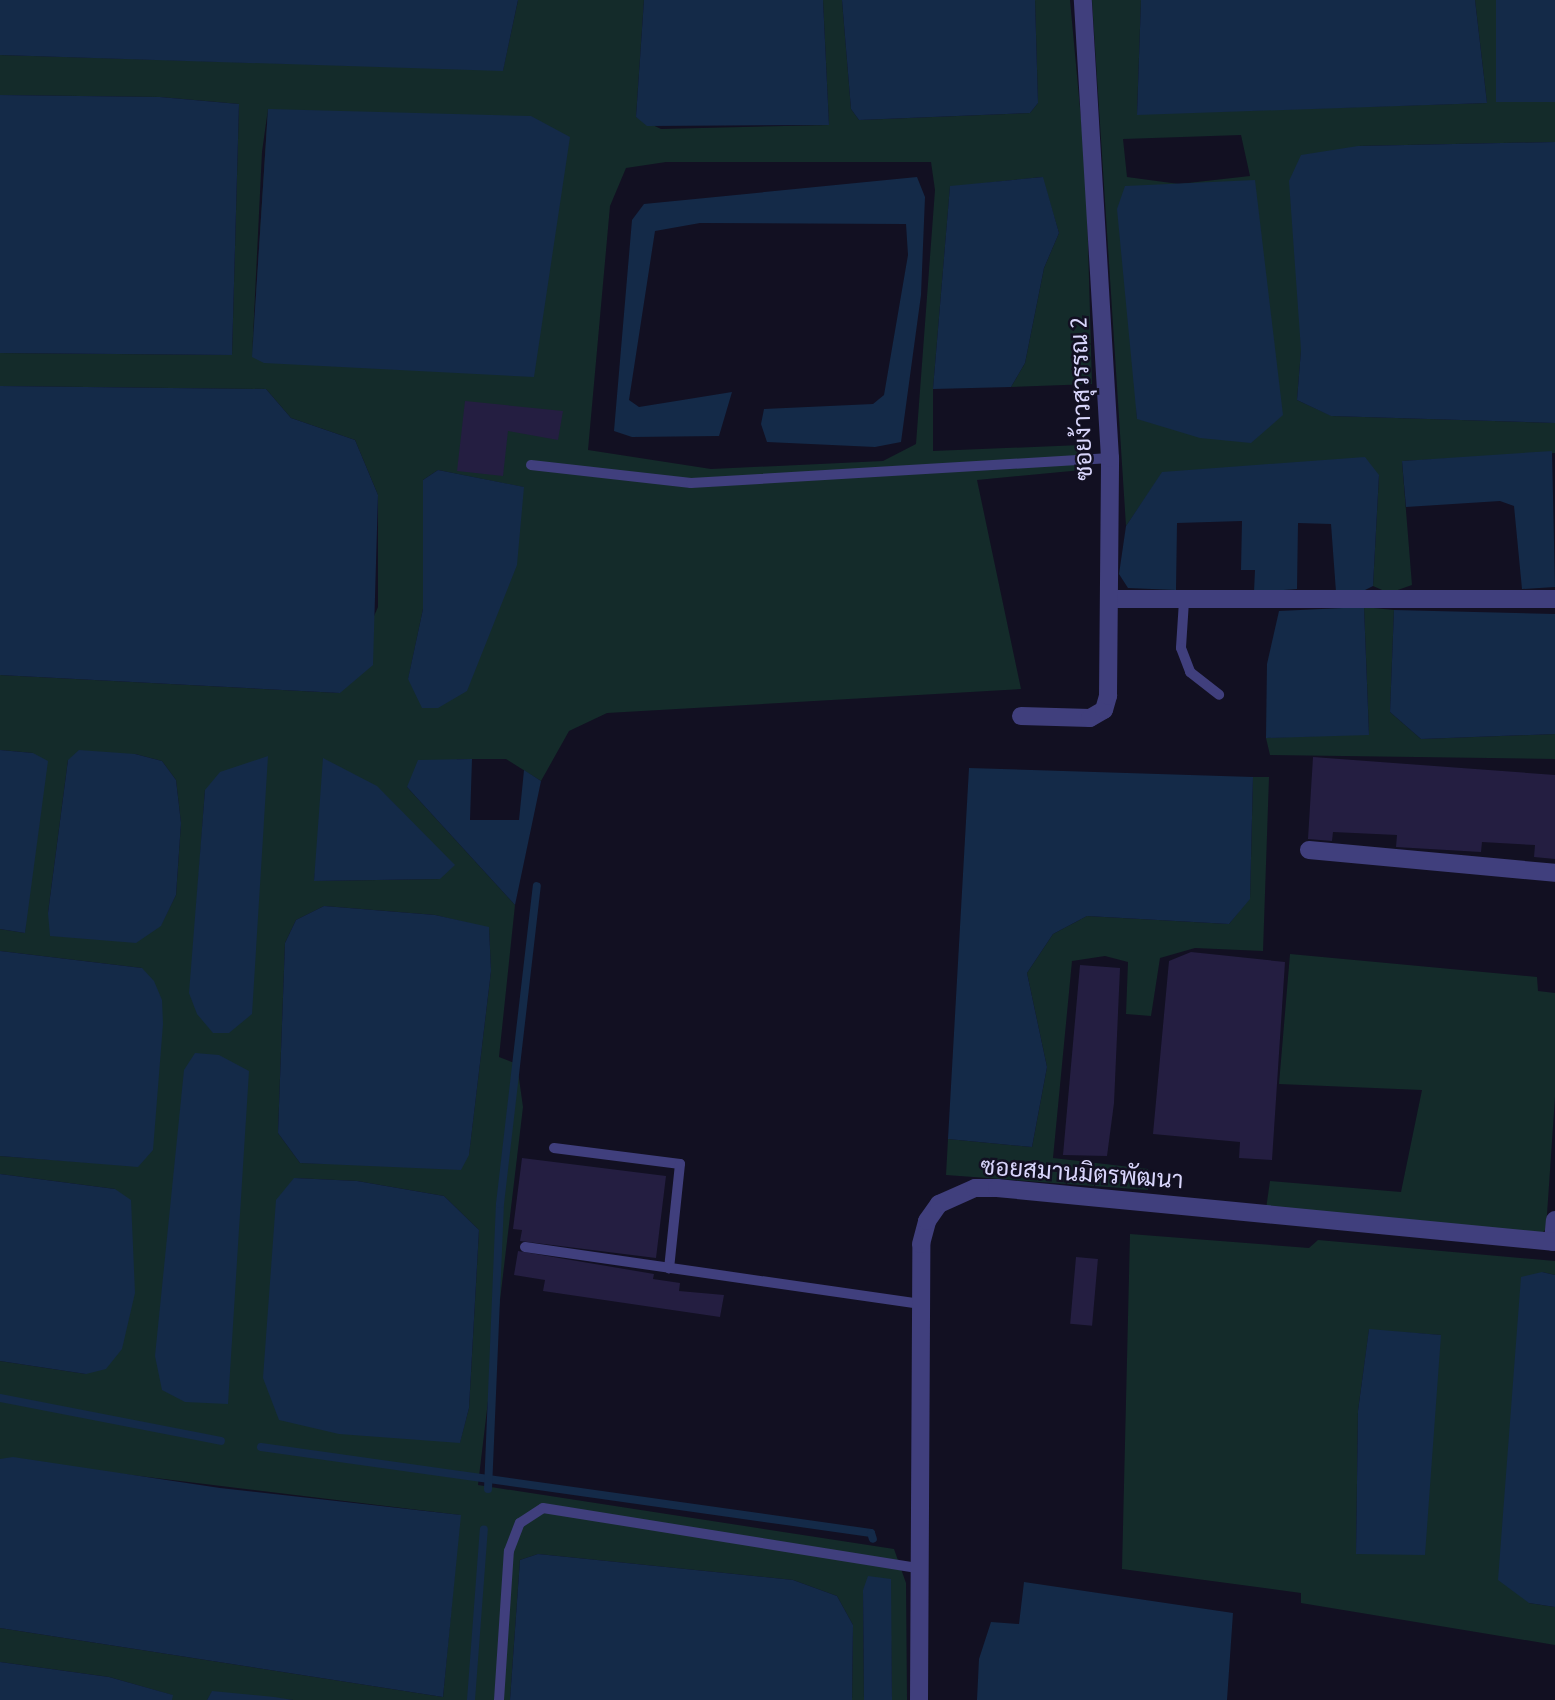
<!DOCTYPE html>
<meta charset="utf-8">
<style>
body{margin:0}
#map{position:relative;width:1555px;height:1700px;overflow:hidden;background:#121022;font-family:"Fira Sans Condensed",Sarabun,sans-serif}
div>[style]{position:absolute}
.green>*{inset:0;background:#142b2a}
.water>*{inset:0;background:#142a48;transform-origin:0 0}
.stream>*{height:8px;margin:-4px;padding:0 4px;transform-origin:4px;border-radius:4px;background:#142a48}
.building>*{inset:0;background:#241e41;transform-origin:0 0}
.lane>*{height:10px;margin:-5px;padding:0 5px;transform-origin:5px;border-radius:5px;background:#403f7d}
.street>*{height:18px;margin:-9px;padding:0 9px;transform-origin:9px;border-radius:9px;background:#403f7d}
span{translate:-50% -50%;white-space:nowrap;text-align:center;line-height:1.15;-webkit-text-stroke:5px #121022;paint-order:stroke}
.street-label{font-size:24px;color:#d8d5fb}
</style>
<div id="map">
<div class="green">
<i style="clip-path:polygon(evenodd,518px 0,644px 0,636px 117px,661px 129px,829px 125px,823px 0,842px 0,851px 109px,859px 120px,1030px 113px,1038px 103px,1035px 0,1070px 0,1086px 173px,1092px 384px,1011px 387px,1025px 363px,1044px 268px,1059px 233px,1042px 177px,950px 187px,933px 389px,933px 451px,1081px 445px,1082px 470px,977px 480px,1021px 689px,607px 713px,569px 731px,541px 781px,506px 759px,458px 759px,407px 787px,515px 905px,499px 1057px,517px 1064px,523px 1107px,478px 1485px,894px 1549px,906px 1583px,907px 1700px,892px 1700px,890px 1579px,863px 1590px,864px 1700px,852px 1700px,853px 1625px,837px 1596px,793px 1580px,538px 1554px,520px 1560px,510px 1700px,293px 1700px,212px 1692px,207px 1700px,172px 1700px,172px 1695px,109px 1677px,0 1662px,0 1628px,443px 1697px,460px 1515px,0 1459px,0 1361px,86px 1374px,115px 1189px,0 1174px,0 1156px,138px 1166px,142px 968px,0 951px,0 929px,25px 933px,33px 753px,0 750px,0 675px,340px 693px,378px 607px,378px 495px,355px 440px,291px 418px,266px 389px,0 386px,0 353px,232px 355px,239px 104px,160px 97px,0 95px,0 55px,503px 70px,518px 0,268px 109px,252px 357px,262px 152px,268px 109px,518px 0,666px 162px,931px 162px,935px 190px,916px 444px,883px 461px,711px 469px,588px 450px,610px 206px,626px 168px,666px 162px,518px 0,438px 470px,523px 487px,408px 680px,423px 609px,423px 480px,438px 470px,518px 0,135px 754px,162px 761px,176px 780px,181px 823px,176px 895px,161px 925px,48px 913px,68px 760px,135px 754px,518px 0,205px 790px,262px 845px,195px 928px,205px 790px,518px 0,320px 831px,440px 879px,314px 881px,320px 831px,518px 0,324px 906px,435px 915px,489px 928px,491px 971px,469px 1154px,348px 1164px,300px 1163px,278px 1133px,285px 943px,296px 920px,324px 906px,518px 0,294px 1178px,357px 1181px,444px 1196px,479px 1230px,469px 1408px,460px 1442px,294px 1178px)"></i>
<i style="clip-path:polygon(evenodd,1092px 0,1141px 0,1137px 114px,1487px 103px,1475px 0,1496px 0,1504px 102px,1555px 102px,1555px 142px,1358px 146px,1301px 351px,1297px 400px,1332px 416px,1555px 423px,1555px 453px,1402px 461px,1412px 585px,1389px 593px,1373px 586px,1379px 475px,1163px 472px,1126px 526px,1092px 0,1241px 135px,1250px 176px,1179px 184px,1127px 177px,1123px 139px,1241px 135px,1092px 0,1125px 186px,1150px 186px,1137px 419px,1125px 186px)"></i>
<i style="clip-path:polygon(1364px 607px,1394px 610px,1390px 712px,1421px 739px,1555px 734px,1555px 759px,1270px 755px,1266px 738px,1369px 734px)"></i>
<i style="clip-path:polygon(1253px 777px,1269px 777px,1263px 951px,1195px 948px,1160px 958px,1151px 1016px,1126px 1014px,1128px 962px,1105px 956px,1072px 961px,1053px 1158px,1148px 1169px,1148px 1190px,946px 1175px,948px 1139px,1032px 1147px,1047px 1067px,1027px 973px,1053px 934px,1087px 916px,1229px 924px,1250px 898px)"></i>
<i style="clip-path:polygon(1290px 954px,1537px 977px,1538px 991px,1555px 993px,1555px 1097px,1546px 1229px,1540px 1235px,1266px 1209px,1270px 1181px,1401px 1192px,1422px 1090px,1279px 1084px)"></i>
<i style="clip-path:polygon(evenodd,1130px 1234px,1309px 1248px,1318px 1240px,1555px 1261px,1555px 1275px,1542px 1272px,1529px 1603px,1555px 1607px,1555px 1645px,1301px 1603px,1301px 1593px,1122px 1569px,1130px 1234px,1369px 1330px,1441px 1335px,1356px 1554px,1358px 1411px,1369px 1330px)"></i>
</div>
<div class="water">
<i style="clip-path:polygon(0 0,518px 0,503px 71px,0 55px)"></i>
<i style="clip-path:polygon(644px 0,823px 0,829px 125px,647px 126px,636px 117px)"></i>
<i style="clip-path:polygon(842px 0,1035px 0,1038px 103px,1030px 113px,859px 120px,851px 109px)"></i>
<i style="clip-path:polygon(1141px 0,1475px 0,1487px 103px,1137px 115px)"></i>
<i style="left:1496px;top:0;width:59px;height:102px"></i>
<i style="clip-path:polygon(0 95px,160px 97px,239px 104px,232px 355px,0 353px)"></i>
<i style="clip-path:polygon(268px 109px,531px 116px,570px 137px,534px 377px,264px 363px,252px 357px)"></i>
<i style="clip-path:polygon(1555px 142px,1555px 423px,1331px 416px,1297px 400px,1301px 350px,1289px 181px,1301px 155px,1358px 146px)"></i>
<i style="clip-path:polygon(917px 177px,925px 197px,921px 295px,901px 442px,875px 447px,767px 442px,761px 424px,764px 409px,873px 404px,884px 395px,908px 255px,906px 224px,700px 223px,655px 231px,629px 400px,639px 407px,732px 392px,719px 436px,632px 437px,614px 431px,632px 220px,644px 204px)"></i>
<i style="clip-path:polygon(1043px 177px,1059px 233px,1044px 268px,1025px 363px,1011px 387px,933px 389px,950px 186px)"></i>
<i style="clip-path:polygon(1255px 180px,1283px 415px,1251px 443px,1200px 438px,1137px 419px,1117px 209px,1125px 186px)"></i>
<i style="clip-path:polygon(0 386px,266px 389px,291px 418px,355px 440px,378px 495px,373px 665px,340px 693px,0 675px)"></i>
<i style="clip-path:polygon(1552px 451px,1555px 587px,1522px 589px,1514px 506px,1500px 501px,1406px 507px,1402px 461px)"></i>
<i style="clip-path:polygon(1365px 457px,1379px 475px,1373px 586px,1359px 593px,1336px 592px,1331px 524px,1298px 523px,1297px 589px,1254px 592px,1255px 570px,1241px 570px,1242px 521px,1177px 523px,1176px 590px,1128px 588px,1119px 574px,1126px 526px,1162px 472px)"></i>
<i style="clip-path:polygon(438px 470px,524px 487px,517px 565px,467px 691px,438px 708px,422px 708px,408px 679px,423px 609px,423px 480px)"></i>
<i style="clip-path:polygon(1364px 607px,1369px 735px,1266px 738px,1267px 664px,1279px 611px)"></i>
<i style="clip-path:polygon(1394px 610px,1555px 614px,1555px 734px,1421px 739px,1390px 712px)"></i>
<i style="clip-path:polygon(0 750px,33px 753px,48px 761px,25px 933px,0 929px)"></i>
<i style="clip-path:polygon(79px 750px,135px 754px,162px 761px,176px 780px,181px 823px,176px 895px,161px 926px,136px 943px,50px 936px,48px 913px,68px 760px)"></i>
<i style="clip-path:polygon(268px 756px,252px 1014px,229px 1033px,213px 1033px,197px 1014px,189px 993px,205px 790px,220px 772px)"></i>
<i style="clip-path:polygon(323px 758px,377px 786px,455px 865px,440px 879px,314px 881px)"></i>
<i style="clip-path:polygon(472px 759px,470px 820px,519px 820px,524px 770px,541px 781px,515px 905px,407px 787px,418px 760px)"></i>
<i style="clip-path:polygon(969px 768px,1253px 777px,1250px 899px,1229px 924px,1087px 916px,1053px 934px,1027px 973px,1047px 1067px,1032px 1147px,948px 1139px)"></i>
<i style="clip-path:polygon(324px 906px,435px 915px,489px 927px,491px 971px,469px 1155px,461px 1170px,300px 1163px,278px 1133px,285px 943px,296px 920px)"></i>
<i style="clip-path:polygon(0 951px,142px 968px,154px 981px,162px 1000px,163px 1024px,153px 1150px,138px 1167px,0 1156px)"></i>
<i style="clip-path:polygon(195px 1053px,219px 1055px,249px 1071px,228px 1404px,185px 1402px,162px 1390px,155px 1356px,184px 1070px)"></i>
<i style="clip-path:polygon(0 1174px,115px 1189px,131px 1200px,135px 1293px,122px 1349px,106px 1369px,86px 1374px,0 1361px)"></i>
<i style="clip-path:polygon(294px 1178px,357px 1181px,444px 1196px,479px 1230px,469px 1408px,460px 1443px,339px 1434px,279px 1420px,263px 1378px,276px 1200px)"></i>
<i style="clip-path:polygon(1542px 1272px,1555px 1275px,1555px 1607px,1529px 1603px,1498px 1580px,1521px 1277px)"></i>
<i style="clip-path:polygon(1369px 1329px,1441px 1335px,1425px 1555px,1356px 1554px,1358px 1411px)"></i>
<i style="clip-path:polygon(13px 1457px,220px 1488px,461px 1515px,443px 1697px,0 1628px,0 1459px)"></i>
<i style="clip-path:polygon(538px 1554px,793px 1580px,837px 1596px,853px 1625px,852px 1700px,510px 1700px,520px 1560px)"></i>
<i style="clip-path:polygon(868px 1576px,891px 1579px,892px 1700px,864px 1700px,863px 1590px)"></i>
<i style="clip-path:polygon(1024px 1582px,1233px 1613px,1227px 1700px,977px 1700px,979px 1659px,991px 1622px,1019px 1624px)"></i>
<i style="clip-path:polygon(0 1662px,109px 1677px,173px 1695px,172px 1700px,0 1700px)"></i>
<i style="clip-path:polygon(212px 1691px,274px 1697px,293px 1700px,207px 1700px)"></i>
</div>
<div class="stream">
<i style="left:0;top:1398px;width:225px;rotate:11deg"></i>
<i style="left:261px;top:1447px;width:616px;rotate:8.02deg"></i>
<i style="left:871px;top:1533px;width:6px;rotate:72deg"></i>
<i style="left:488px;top:1489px;width:285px;rotate:-87.6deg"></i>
<i style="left:500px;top:1204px;width:320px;rotate:-83.4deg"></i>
<i style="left:471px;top:1700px;width:171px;rotate:-85.7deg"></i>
</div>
<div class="building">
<i style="clip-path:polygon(465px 401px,563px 411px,558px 440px,508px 431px,503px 476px,457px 471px)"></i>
<i style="clip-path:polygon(1313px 757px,1555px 775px,1555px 859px,1534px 857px,1535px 845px,1482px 842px,1481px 852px,1396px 847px,1397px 835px,1333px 832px,1332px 841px,1308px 839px)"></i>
<i style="clip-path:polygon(1191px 952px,1285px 962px,1272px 1160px,1239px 1158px,1240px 1142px,1153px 1134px,1169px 961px)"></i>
<i style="clip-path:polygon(1080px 965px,1120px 968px,1114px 1103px,1107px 1156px,1063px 1155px)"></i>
<i style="clip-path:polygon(522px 1158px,666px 1176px,656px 1258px,520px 1241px,522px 1230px,513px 1229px)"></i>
<i style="clip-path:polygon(518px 1251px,654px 1274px,653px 1279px,680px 1283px,679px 1291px,724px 1295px,720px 1317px,543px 1291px,545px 1280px,514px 1275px)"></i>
<i style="left:1076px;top:1257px;width:22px;height:67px;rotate:5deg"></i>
</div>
<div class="lane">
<i style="left:531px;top:465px;width:161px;rotate:6.4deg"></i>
<i style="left:691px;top:483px;width:420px;rotate:-3.4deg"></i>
<i style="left:1184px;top:601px;width:47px;rotate:93.7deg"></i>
<i style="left:1181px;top:648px;width:26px;rotate:69deg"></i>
<i style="left:1190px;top:672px;width:37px;rotate:38deg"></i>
<i style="left:554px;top:1148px;width:127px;rotate:7.2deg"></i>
<i style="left:680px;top:1164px;width:105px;rotate:96deg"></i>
<i style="left:525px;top:1247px;width:400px;rotate:8.2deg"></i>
<i style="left:499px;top:1700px;width:149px;rotate:-86.2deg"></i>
<i style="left:509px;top:1551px;width:30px;rotate:-69deg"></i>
<i style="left:520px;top:1523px;width:27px;rotate:-33deg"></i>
<i style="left:543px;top:1508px;width:379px;rotate:9.1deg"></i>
</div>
<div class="street">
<i style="left:1112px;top:599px;width:443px"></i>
<i style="left:1021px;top:716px;width:69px;rotate:1.7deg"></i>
<i style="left:1090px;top:718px;width:16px;rotate:-30deg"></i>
<i style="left:1104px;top:710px;width:15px;rotate:-74deg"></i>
<i style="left:1108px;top:696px;width:238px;rotate:-89.5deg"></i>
<i style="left:1110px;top:458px;width:459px;rotate:-93.4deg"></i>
<i style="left:1309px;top:850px;width:247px;rotate:5.3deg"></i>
<i style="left:1553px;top:1242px;width:22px;rotate:-85deg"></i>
<i style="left:919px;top:1700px;width:456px;rotate:-89.7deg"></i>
<i style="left:921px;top:1244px;width:24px;rotate:-75deg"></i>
<i style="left:927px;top:1221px;width:21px;rotate:-55deg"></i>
<i style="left:939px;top:1204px;width:39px;rotate:-24deg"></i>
<i style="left:975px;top:1188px;width:22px"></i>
<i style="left:997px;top:1188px;width:561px;rotate:5.53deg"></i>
</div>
<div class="street-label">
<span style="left:1082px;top:399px;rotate:-92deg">ซอยง้าวสุวรรณ 2</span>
<span style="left:1082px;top:1174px;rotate:4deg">ซอยสมานมิตรพัฒนา</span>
</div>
</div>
